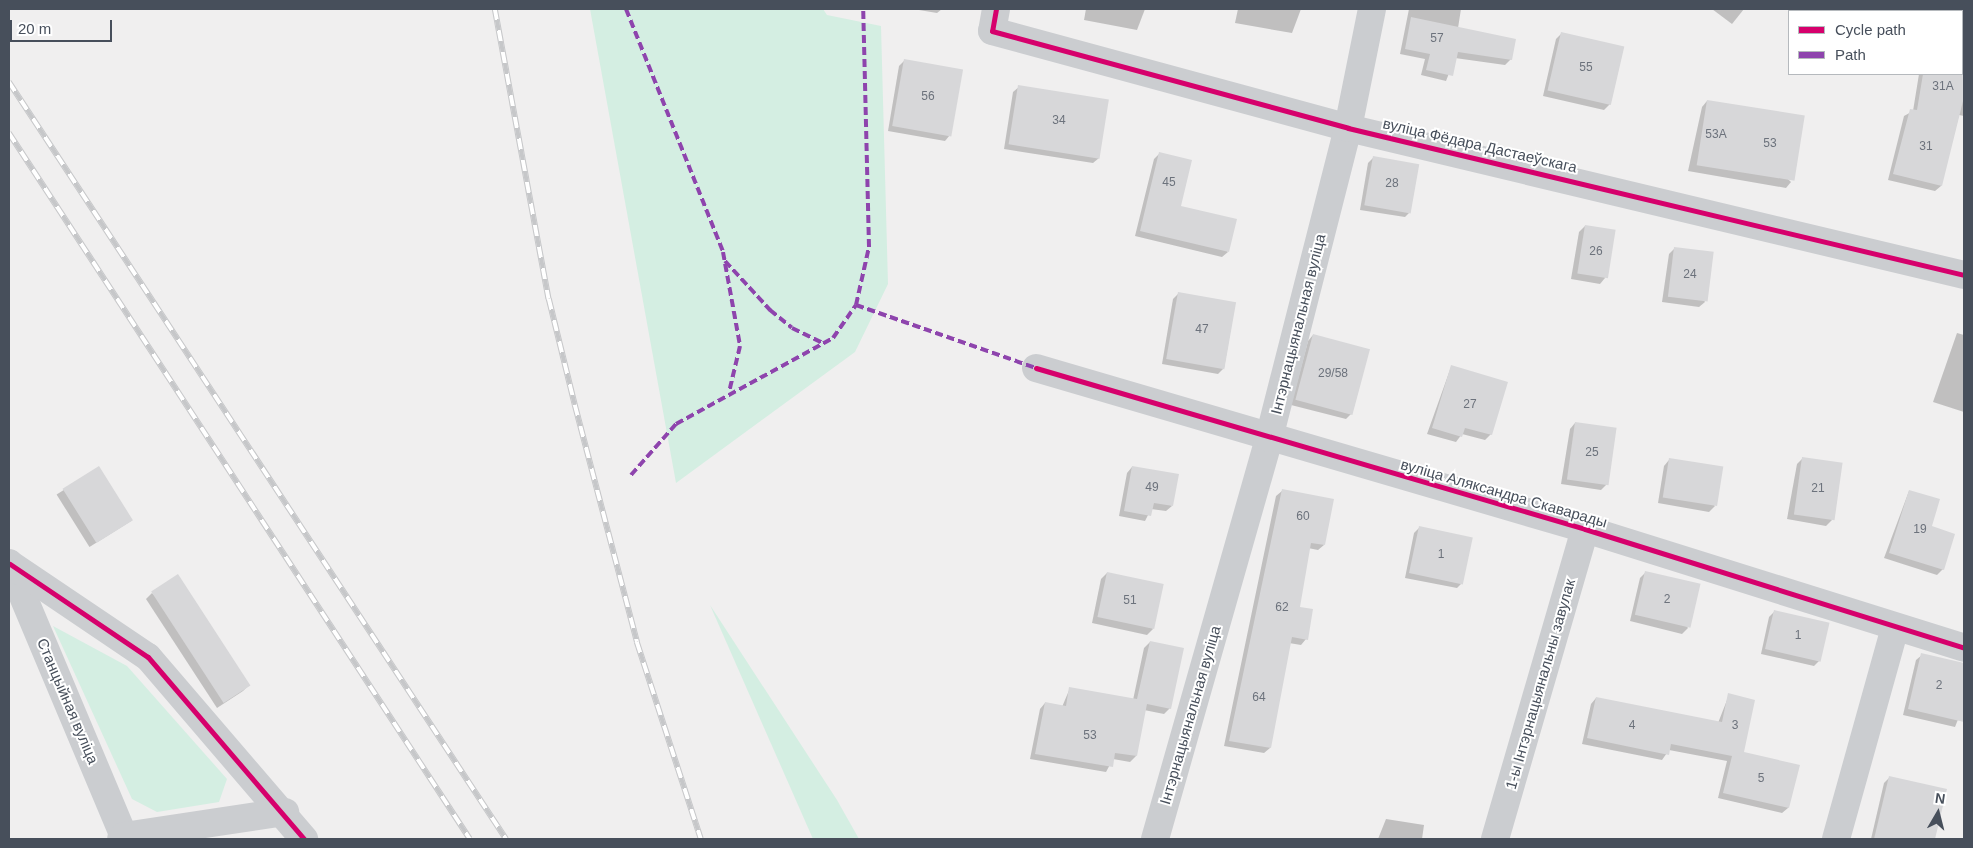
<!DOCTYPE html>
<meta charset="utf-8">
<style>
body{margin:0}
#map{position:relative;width:1973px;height:848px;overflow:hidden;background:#f0efef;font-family:Arial,sans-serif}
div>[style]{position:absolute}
.green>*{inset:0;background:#d4eee2}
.shadow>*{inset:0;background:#0003;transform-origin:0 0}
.building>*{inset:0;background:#d7d7d9;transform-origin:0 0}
.street>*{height:28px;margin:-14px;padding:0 14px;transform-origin:14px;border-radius:14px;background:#cbcdd0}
.rail>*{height:5.5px;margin-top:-2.75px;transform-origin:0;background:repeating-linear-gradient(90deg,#fff 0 11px,#c6c7c9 0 22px);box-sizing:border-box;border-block:1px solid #c6c7c9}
.quiet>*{height:4px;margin-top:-2px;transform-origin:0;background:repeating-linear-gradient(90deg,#8e44ad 0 8px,transparent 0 12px)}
.cycleway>*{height:5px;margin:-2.5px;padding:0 2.5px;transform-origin:2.5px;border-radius:2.5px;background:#d6006c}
span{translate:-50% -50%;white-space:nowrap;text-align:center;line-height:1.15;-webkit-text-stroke:4px #fff;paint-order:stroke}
.number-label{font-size:12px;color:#6c727c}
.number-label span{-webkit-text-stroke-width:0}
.street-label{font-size:15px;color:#474f5b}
.frame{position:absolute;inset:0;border:10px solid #474f5b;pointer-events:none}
.legend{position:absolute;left:1788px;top:10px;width:175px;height:65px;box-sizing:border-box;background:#fff;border:1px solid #b5b9bd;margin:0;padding:6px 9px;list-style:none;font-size:15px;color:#474f5b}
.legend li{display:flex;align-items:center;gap:10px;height:25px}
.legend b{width:25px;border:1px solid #b5b9bd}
.north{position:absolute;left:1913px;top:788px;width:50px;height:50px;-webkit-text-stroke:4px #fff;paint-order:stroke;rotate:8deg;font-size:14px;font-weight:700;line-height:20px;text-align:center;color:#474f5b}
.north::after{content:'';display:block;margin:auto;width:18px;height:22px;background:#474f5b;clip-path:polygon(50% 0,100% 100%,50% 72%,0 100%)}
.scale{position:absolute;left:10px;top:20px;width:102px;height:22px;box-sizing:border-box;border:2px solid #474f5b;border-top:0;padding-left:6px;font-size:15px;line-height:18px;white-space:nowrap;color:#474f5b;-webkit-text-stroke:4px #fff;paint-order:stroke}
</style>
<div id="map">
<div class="green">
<i style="clip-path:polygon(590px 9px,823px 9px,827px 15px,881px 26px,888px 284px,855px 352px,676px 483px)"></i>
<i style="clip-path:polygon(710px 605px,837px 800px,859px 839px,813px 839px)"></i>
<i style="clip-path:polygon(53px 626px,127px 666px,227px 779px,219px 802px,157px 812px,132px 799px)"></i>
</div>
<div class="shadow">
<i style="clip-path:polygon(913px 9px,942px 9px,937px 13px)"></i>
<i style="clip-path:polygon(1086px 9px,1145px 9px,1137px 30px,1084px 20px)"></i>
<i style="clip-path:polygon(1238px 9px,1301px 9px,1292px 33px,1235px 23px)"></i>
<i style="clip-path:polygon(1409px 9px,1461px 9px,1458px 28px,1511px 59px,1505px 65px,1455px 58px,1446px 81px,1421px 75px,1425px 59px,1400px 54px)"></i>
<i style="clip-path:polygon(1712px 9px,1744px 9px,1732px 24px)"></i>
<i style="clip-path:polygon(1562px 33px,1610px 104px,1604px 110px,1543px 96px,1556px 39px)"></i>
<i style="clip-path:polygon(1962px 41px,1964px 116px,1959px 115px,1941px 186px,1935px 191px,1888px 180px,1904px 116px,1913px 111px,1919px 74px,1962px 74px)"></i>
<i style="clip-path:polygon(905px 60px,950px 135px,945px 141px,888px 131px,899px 66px)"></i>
<i style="clip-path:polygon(1019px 87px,1099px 158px,1093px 163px,1004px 149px,1013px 92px)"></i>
<i style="clip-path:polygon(1707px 101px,1791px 182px,1786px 188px,1688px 171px,1702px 107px)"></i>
<i style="clip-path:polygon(1160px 153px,1179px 207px,1228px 252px,1222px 257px,1135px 236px,1154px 159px)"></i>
<i style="clip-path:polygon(1373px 158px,1410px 212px,1405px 217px,1360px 210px,1368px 163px)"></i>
<i style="clip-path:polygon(1585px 226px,1605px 278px,1600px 284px,1571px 279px,1579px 232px)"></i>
<i style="clip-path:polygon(1675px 248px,1705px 302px,1699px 307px,1662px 302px,1669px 254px)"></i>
<i style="clip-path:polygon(1179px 293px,1235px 303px,1224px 368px,1218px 374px,1162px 364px,1173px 299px)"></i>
<i style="clip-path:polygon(1957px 333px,1964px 335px,1964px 412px,1933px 402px)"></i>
<i style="clip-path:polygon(1313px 335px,1352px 413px,1346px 419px,1291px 405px,1308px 341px)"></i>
<i style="clip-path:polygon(1451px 367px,1491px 434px,1485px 440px,1462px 434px,1456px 442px,1427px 434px)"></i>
<i style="clip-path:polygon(1575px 423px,1607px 484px,1601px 490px,1561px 484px,1570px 429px)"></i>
<i style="clip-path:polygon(1803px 458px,1832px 520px,1826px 526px,1787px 519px,1797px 464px)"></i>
<i style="clip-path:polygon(1669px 460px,1715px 506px,1709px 512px,1658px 503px,1664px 466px)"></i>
<i style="clip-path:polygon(1132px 467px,1172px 506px,1166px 511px,1151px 509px,1145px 521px,1119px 516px,1127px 473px)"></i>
<i style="left:99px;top:468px;width:62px;height:50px;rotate:58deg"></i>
<i style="clip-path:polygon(1282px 491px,1324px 545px,1318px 550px,1308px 548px,1299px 608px,1306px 639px,1301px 645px,1289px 643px,1270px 748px,1264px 753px,1224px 746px,1276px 496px)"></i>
<i style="clip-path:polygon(1909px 491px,1930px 527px,1943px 569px,1937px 575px,1884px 558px)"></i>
<i style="clip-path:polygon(1420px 527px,1462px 583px,1457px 588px,1405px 578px,1414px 533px)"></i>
<i style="clip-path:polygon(1646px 572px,1688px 628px,1682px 634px,1630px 621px,1640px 578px)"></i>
<i style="clip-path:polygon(1107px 573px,1153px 629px,1147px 635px,1092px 623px,1101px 579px)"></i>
<i style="clip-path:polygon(152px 593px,248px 686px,243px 691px,217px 708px,146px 599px)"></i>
<i style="clip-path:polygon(1775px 611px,1820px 660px,1814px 666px,1761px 654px,1769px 617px)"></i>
<i style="clip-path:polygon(1150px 642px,1170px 708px,1164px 714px,1144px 710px,1136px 756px,1130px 762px,1113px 759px,1106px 772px,1030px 759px,1040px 709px,1045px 703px,1062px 707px,1070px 688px,1133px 700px,1144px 648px)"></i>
<i style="clip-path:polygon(1922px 655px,1964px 664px,1964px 704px,1955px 727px,1903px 715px,1916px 660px)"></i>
<i style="clip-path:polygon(1729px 695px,1742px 753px,1798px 766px,1788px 808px,1782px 813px,1718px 798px,1727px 761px,1669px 750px,1662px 760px,1582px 744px,1591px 704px,1596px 698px,1718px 723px)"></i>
<i style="clip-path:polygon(1890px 777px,1945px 790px,1934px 839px,1871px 839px,1884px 783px)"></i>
<i style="clip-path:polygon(1386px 819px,1424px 825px,1422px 839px,1378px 839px)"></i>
</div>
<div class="building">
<i style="clip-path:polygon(1411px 17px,1516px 39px,1512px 60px,1458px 52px,1453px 76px,1426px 70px,1430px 54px,1405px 49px)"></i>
<i style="left:1561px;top:32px;width:65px;height:60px;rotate:13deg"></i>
<i style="left:904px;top:59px;width:60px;height:68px;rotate:10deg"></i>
<i style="clip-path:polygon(1923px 74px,1964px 74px,1964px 97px,1942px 186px,1893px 174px,1910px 109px,1917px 110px)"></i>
<i style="left:1018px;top:85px;width:92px;height:60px;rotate:9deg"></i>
<i style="left:1707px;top:100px;width:99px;height:66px;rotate:9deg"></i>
<i style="clip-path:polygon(1159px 152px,1192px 160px,1181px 206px,1237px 219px,1229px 252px,1140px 231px)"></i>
<i style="left:1373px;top:156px;width:47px;height:50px;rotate:10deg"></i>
<i style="left:1585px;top:225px;width:31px;height:49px;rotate:9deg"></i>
<i style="left:1674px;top:247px;width:40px;height:50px;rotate:7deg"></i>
<i style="left:1178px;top:292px;width:59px;height:68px;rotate:10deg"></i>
<i style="left:1313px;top:334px;width:59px;height:68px;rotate:15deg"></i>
<i style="clip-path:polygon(1451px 365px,1508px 382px,1492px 435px,1465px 428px,1462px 437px,1432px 428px)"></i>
<i style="left:1575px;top:422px;width:42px;height:58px;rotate:8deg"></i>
<i style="left:1802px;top:457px;width:41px;height:58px;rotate:8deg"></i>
<i style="left:1669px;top:458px;width:55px;height:40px;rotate:9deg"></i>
<i style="left:99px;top:466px;width:64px;height:43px;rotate:58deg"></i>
<i style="clip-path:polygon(1132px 466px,1179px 474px,1173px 506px,1154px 503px,1151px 516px,1124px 511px)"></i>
<i style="clip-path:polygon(1282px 489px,1334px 499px,1325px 545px,1311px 543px,1300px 607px,1313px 609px,1308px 640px,1292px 637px,1271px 748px,1229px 741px)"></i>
<i style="clip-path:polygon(1909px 490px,1940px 499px,1932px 526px,1955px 534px,1944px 570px,1889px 553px)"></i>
<i style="left:1419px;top:526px;width:55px;height:48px;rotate:12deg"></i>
<i style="left:1645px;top:571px;width:57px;height:45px;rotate:13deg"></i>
<i style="left:1107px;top:572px;width:58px;height:46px;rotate:12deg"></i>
<i style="left:178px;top:574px;width:133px;height:32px;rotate:57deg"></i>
<i style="left:1774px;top:610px;width:57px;height:40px;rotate:13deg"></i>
<i style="clip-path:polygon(1150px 641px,1184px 648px,1171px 709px,1147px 704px,1137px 756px,1115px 753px,1113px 767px,1035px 754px,1045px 702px,1066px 706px,1069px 687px,1137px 699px)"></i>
<i style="clip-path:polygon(1921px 653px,1964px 663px,1964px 722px,1908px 709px)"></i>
<i style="clip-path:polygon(1728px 693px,1755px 700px,1744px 752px,1800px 765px,1789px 808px,1723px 793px,1732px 756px,1671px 744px,1669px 755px,1587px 738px,1596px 697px,1722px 722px)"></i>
<i style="clip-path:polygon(1889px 776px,1947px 789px,1935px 839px,1874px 839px)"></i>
</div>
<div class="street">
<i style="left:996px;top:9px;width:22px;rotate:100deg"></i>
<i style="left:992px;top:31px;width:369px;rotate:15.2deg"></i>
<i style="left:1348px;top:128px;width:633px;rotate:13.42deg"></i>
<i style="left:1036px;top:368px;width:572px;rotate:16.34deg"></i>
<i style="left:1585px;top:529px;width:397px;rotate:17.4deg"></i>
<i style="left:9px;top:563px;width:296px;rotate:67.2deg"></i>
<i style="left:124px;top:836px;width:4px;rotate:135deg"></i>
<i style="left:10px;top:564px;width:166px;rotate:34deg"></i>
<i style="left:148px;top:657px;width:240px;rotate:49.4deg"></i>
<i style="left:124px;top:836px;width:163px;rotate:-8.5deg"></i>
<i style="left:1155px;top:839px;width:417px;rotate:-74.1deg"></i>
<i style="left:1269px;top:438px;width:320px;rotate:-75.7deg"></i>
<i style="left:1348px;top:128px;width:121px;rotate:-78.6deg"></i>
<i style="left:1495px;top:839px;width:323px;rotate:-73.8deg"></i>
<i style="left:1836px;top:839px;width:219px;rotate:-74.4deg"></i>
</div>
<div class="rail">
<i style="left:495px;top:9px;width:295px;rotate:79.5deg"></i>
<i style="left:549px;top:299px;width:109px;rotate:76.2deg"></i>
<i style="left:575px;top:405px;width:245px;rotate:75.3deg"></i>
<i style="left:637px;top:642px;width:207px;rotate:72deg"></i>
<i style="left:9px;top:82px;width:906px;rotate:56.71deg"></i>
<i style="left:9px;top:133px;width:843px;rotate:56.86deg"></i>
</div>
<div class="quiet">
<i style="left:626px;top:9px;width:262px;rotate:68.2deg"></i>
<i style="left:723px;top:252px;width:96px;rotate:79.7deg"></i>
<i style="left:740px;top:346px;width:47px;rotate:103.4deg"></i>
<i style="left:725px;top:261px;width:67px;rotate:47.4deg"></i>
<i style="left:770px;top:310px;width:28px;rotate:39deg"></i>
<i style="left:792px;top:328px;width:34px;rotate:26deg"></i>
<i style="left:856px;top:305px;width:191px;rotate:19.3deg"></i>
<i style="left:631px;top:475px;width:68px;rotate:-48.6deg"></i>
<i style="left:676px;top:424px;width:179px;rotate:-28.7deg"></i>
<i style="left:833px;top:338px;width:40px;rotate:-55.1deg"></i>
<i style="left:856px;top:305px;width:59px;rotate:-77.4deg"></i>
<i style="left:869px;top:247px;width:238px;rotate:-91.4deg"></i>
</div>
<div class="cycleway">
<i style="left:996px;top:9px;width:22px;rotate:100deg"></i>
<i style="left:992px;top:31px;width:369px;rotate:15.2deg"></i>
<i style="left:1348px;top:128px;width:633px;rotate:13.42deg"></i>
<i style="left:1036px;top:368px;width:572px;rotate:16.34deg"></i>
<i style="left:1585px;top:529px;width:397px;rotate:17.4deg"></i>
<i style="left:10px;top:564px;width:166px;rotate:34deg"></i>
<i style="left:148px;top:657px;width:240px;rotate:49.4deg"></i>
</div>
<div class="number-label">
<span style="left:1437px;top:39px">57</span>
<span style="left:1586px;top:68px">55</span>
<span style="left:1943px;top:87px">31А</span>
<span style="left:928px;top:97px">56</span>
<span style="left:1059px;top:121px">34</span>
<span style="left:1716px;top:135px">53А</span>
<span style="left:1770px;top:144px">53</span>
<span style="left:1926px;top:147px">31</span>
<span style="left:1169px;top:183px">45</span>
<span style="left:1392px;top:184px">28</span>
<span style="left:1596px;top:252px">26</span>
<span style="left:1690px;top:275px">24</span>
<span style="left:1202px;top:330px">47</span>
<span style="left:1333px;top:374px">29/58</span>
<span style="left:1470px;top:405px">27</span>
<span style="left:1592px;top:453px">25</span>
<span style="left:1152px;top:488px">49</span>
<span style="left:1818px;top:489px">21</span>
<span style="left:1303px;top:517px">60</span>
<span style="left:1920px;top:530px">19</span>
<span style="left:1441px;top:555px">1</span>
<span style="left:1667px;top:600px">2</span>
<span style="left:1130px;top:601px">51</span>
<span style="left:1282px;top:608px">62</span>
<span style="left:1798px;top:636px">1</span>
<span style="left:1939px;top:686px">2</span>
<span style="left:1259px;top:698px">64</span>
<span style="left:1632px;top:726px">4</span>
<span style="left:1735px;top:726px">3</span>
<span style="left:1090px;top:736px">53</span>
<span style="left:1761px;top:779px">5</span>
</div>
<div class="street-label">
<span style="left:1480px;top:145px;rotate:13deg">вуліца Фёдара Дастаеўскага</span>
<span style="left:1298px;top:324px;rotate:-76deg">Інтэрнацыянальная вуліца</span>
<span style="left:1504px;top:493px;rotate:16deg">вуліца Аляксандра Скаварады</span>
<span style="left:1540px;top:684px;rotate:-74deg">1-ы Інтэрнацыянальны завулак</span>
<span style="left:68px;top:701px;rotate:67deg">Станцыйная вуліца</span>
<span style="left:1190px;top:715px;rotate:-74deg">Інтэрнацыянальная вуліца</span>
</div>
<div class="frame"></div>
<ul class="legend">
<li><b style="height:6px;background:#d6006c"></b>Cycle path</li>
<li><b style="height:6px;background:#8e44ad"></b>Path</li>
</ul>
<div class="north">N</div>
<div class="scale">20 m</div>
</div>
